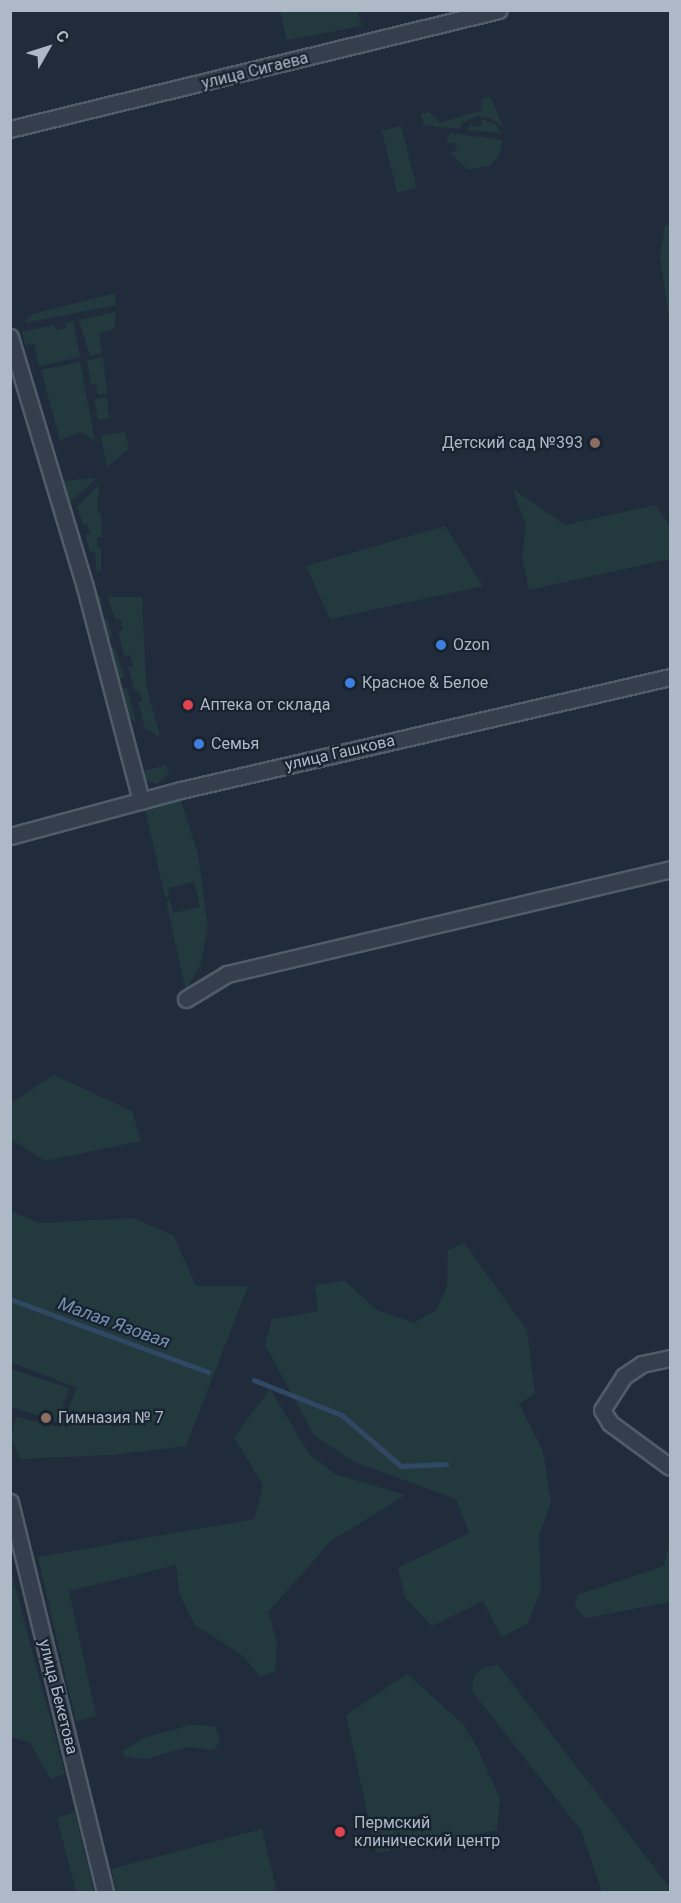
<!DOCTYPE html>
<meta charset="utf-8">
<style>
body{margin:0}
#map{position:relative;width:681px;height:1903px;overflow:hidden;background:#202c3c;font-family:Roboto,sans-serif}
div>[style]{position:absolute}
.green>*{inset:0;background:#223a3d;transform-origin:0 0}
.stream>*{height:4.5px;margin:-2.25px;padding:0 2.25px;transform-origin:2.25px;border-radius:2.25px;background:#314865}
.roads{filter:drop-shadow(2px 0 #515c6a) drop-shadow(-2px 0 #515c6a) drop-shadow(0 2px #515c6a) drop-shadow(0 -2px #515c6a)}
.street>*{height:15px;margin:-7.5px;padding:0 7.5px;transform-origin:7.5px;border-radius:7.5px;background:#343e4c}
.dots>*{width:16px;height:16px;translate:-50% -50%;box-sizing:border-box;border:3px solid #192330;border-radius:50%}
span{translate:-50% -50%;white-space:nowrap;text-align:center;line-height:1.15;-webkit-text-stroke:4.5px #192330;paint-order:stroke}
.street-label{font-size:16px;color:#aeb9c8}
.poi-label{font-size:16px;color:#aeb9c8}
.right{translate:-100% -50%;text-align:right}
.left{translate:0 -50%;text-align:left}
.water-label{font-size:18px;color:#7490b3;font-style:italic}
.frame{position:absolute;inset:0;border:12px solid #aeb9c8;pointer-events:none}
.north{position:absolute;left:18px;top:18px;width:60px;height:60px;-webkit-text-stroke:4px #192330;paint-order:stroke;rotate:51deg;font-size:16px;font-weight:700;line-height:24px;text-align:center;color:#aeb9c8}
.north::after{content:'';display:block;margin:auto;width:21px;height:27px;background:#aeb9c8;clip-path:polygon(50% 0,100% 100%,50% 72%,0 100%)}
</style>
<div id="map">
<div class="green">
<i style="clip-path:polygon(280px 11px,357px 11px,362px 26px,287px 40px)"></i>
<i style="clip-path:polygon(491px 97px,503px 127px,492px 119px,477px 116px,462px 123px,459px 129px,424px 125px,421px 114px,429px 112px,440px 123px,482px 110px,481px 99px)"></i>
<i style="clip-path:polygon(481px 119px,495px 124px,501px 133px,467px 130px,471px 122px,473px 127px,482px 125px)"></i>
<i style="left:401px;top:126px;width:64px;height:20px;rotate:76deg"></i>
<i style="clip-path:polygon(450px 133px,502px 140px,500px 154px,491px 165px,468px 170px,450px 153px,457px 150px,455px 143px,446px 143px)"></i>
<i style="clip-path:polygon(665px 225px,670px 226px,670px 325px,660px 257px)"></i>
<i style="clip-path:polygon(115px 293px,116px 305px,24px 323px,33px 314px)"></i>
<i style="clip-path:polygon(116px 312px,114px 329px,99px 333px,102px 353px,90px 356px,79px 320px)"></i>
<i style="clip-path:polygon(73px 321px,80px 357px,39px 366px,34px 344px,25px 345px,22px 332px,54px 325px,56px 330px,67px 328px,66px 323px)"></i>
<i style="clip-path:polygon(103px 357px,107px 393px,98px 395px,96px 384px,91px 385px,87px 360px)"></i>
<i style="clip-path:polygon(80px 362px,95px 441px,81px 432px,60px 440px,41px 370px)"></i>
<i style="clip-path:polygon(107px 397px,109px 418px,98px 420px,94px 399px)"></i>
<i style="clip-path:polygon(125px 432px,129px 449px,107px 467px,101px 435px)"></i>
<i style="clip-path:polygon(93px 478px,95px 480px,68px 504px,61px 481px)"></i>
<i style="clip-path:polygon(99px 485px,97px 513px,101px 513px,102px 537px,97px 537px,97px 547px,101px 547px,101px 571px,97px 571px,97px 582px,95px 551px,90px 552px,85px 535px,90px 534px,87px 524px,83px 524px,77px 506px)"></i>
<i style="clip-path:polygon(513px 489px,565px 525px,655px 505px,670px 525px,670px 559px,529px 590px,522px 558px,526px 526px)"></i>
<i style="clip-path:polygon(445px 526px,483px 586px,330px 619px,306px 566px)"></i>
<i style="clip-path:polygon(92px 596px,101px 596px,103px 619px,107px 618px,112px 636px,108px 638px,111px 648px,115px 647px,124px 677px,119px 679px,122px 689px,127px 688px,136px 722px,124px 714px)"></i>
<i style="clip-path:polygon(108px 597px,142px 597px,146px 685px,160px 737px,145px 728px,138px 702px,142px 701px,139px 691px,135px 691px,128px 667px,133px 666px,130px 655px,124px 656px,118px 631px,123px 630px,121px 619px,115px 619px)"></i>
<i style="clip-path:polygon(166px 765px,169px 774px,157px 784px,140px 778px,139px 772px)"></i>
<i style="clip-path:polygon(179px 795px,198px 854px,208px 928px,200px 966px,186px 991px,166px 902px,170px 900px,173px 913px,200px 907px,194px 882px,168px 888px,169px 896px,165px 897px,144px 805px)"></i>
<i style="clip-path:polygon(54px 1075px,132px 1111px,141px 1141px,45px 1161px,11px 1139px,11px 1103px)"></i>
<i style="clip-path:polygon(11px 1211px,39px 1223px,134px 1218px,174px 1236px,196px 1286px,248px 1286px,186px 1446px,112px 1455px,20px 1459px,11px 1437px,16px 1417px,60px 1427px,77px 1388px,11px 1362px)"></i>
<i style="clip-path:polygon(464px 1243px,527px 1330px,535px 1393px,519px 1404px,543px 1451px,551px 1502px,539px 1536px,541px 1589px,528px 1623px,502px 1637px,483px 1601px,432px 1626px,405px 1598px,398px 1568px,469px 1533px,456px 1499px,352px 1461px,314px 1435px,265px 1345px,272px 1319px,318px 1311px,315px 1285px,345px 1281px,377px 1310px,414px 1323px,436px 1310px,447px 1288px,448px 1250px)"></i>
<i style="clip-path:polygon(11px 1369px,69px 1388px,58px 1422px,11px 1407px)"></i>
<i style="clip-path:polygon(270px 1389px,309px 1454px,335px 1474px,405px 1495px,331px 1541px,268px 1612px,277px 1643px,275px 1671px,261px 1677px,242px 1655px,195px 1625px,179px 1593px,176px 1565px,69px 1591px,96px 1716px,76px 1722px,38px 1557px,254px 1519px,263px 1485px,234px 1437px)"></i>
<i style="clip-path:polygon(670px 1541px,670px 1602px,586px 1618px,575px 1607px,577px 1595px,664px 1566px)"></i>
<i style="clip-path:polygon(10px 1567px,65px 1774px,51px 1779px,29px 1742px,11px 1737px)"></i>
<i style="clip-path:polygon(498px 1665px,670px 1888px,670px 1892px,602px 1892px,581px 1830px,472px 1691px,474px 1676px,484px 1667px)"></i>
<i style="clip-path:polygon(407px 1674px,463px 1724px,477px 1747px,500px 1799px,497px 1830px,376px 1853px,346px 1715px)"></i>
<i style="clip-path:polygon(190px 1725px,215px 1726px,220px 1740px,214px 1750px,188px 1747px,146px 1759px,125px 1757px,123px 1751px,143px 1738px)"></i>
<i style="clip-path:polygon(75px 1812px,94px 1892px,76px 1892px,57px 1818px)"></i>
<i style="clip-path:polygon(262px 1829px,277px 1892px,117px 1892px,111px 1869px)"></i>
</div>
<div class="stream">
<i style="left:10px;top:1299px;width:211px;rotate:20.2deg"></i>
<i style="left:254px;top:1380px;width:95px;rotate:21.7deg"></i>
<i style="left:342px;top:1415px;width:78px;rotate:40.8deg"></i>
<i style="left:401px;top:1466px;width:45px;rotate:-2.5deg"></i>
</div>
<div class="roads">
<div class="street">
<i style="left:10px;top:129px;width:503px;rotate:-13.68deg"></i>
<i style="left:10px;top:337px;width:261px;rotate:73.3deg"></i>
<i style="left:85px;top:587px;width:221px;rotate:75.3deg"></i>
<i style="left:10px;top:836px;width:177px;rotate:-15.1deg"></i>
<i style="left:181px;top:790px;width:502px;rotate:-13.01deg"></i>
<i style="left:186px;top:999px;width:48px;rotate:-31.4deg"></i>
<i style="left:227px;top:974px;width:455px;rotate:-13.3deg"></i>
<i style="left:670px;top:1358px;width:29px;rotate:168deg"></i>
<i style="left:642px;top:1364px;width:22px;rotate:146deg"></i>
<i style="left:624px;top:1376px;width:40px;rotate:122.9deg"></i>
<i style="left:602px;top:1410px;width:15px;rotate:58deg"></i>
<i style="left:610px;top:1423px;width:74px;rotate:36.3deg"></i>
<i style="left:10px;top:1502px;width:401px;rotate:76.3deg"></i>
</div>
</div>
<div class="dots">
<i style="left:595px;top:443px;background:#8d6e63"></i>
<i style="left:441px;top:645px;background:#3f7fe0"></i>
<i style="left:350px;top:683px;background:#3f7fe0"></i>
<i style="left:188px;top:705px;background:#e0444e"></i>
<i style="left:199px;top:744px;background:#3f7fe0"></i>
<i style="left:46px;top:1418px;background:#8d6e63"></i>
<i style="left:340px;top:1832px;background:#e0444e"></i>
</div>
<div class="street-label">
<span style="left:255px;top:71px;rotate:-14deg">улица Сигаева</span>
<span style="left:340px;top:753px;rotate:-13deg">улица Гашкова</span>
<span style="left:58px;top:1697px;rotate:76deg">улица Бекетова</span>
</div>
<div class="poi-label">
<span class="right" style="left:583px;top:443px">Детский сад №393</span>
<span class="left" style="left:453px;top:645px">Ozon</span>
<span class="left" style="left:362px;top:683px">Красное &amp; Белое</span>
<span class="left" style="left:200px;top:705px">Аптека от склада</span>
<span class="left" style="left:211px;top:744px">Семья</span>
<span class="left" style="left:58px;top:1418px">Гимназия № 7</span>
<span class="left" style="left:354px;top:1832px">Пермский<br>клинический центр</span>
</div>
<div class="water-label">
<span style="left:114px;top:1323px;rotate:20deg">Малая Язовая</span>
</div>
<div class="frame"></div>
<div class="north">С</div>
</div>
